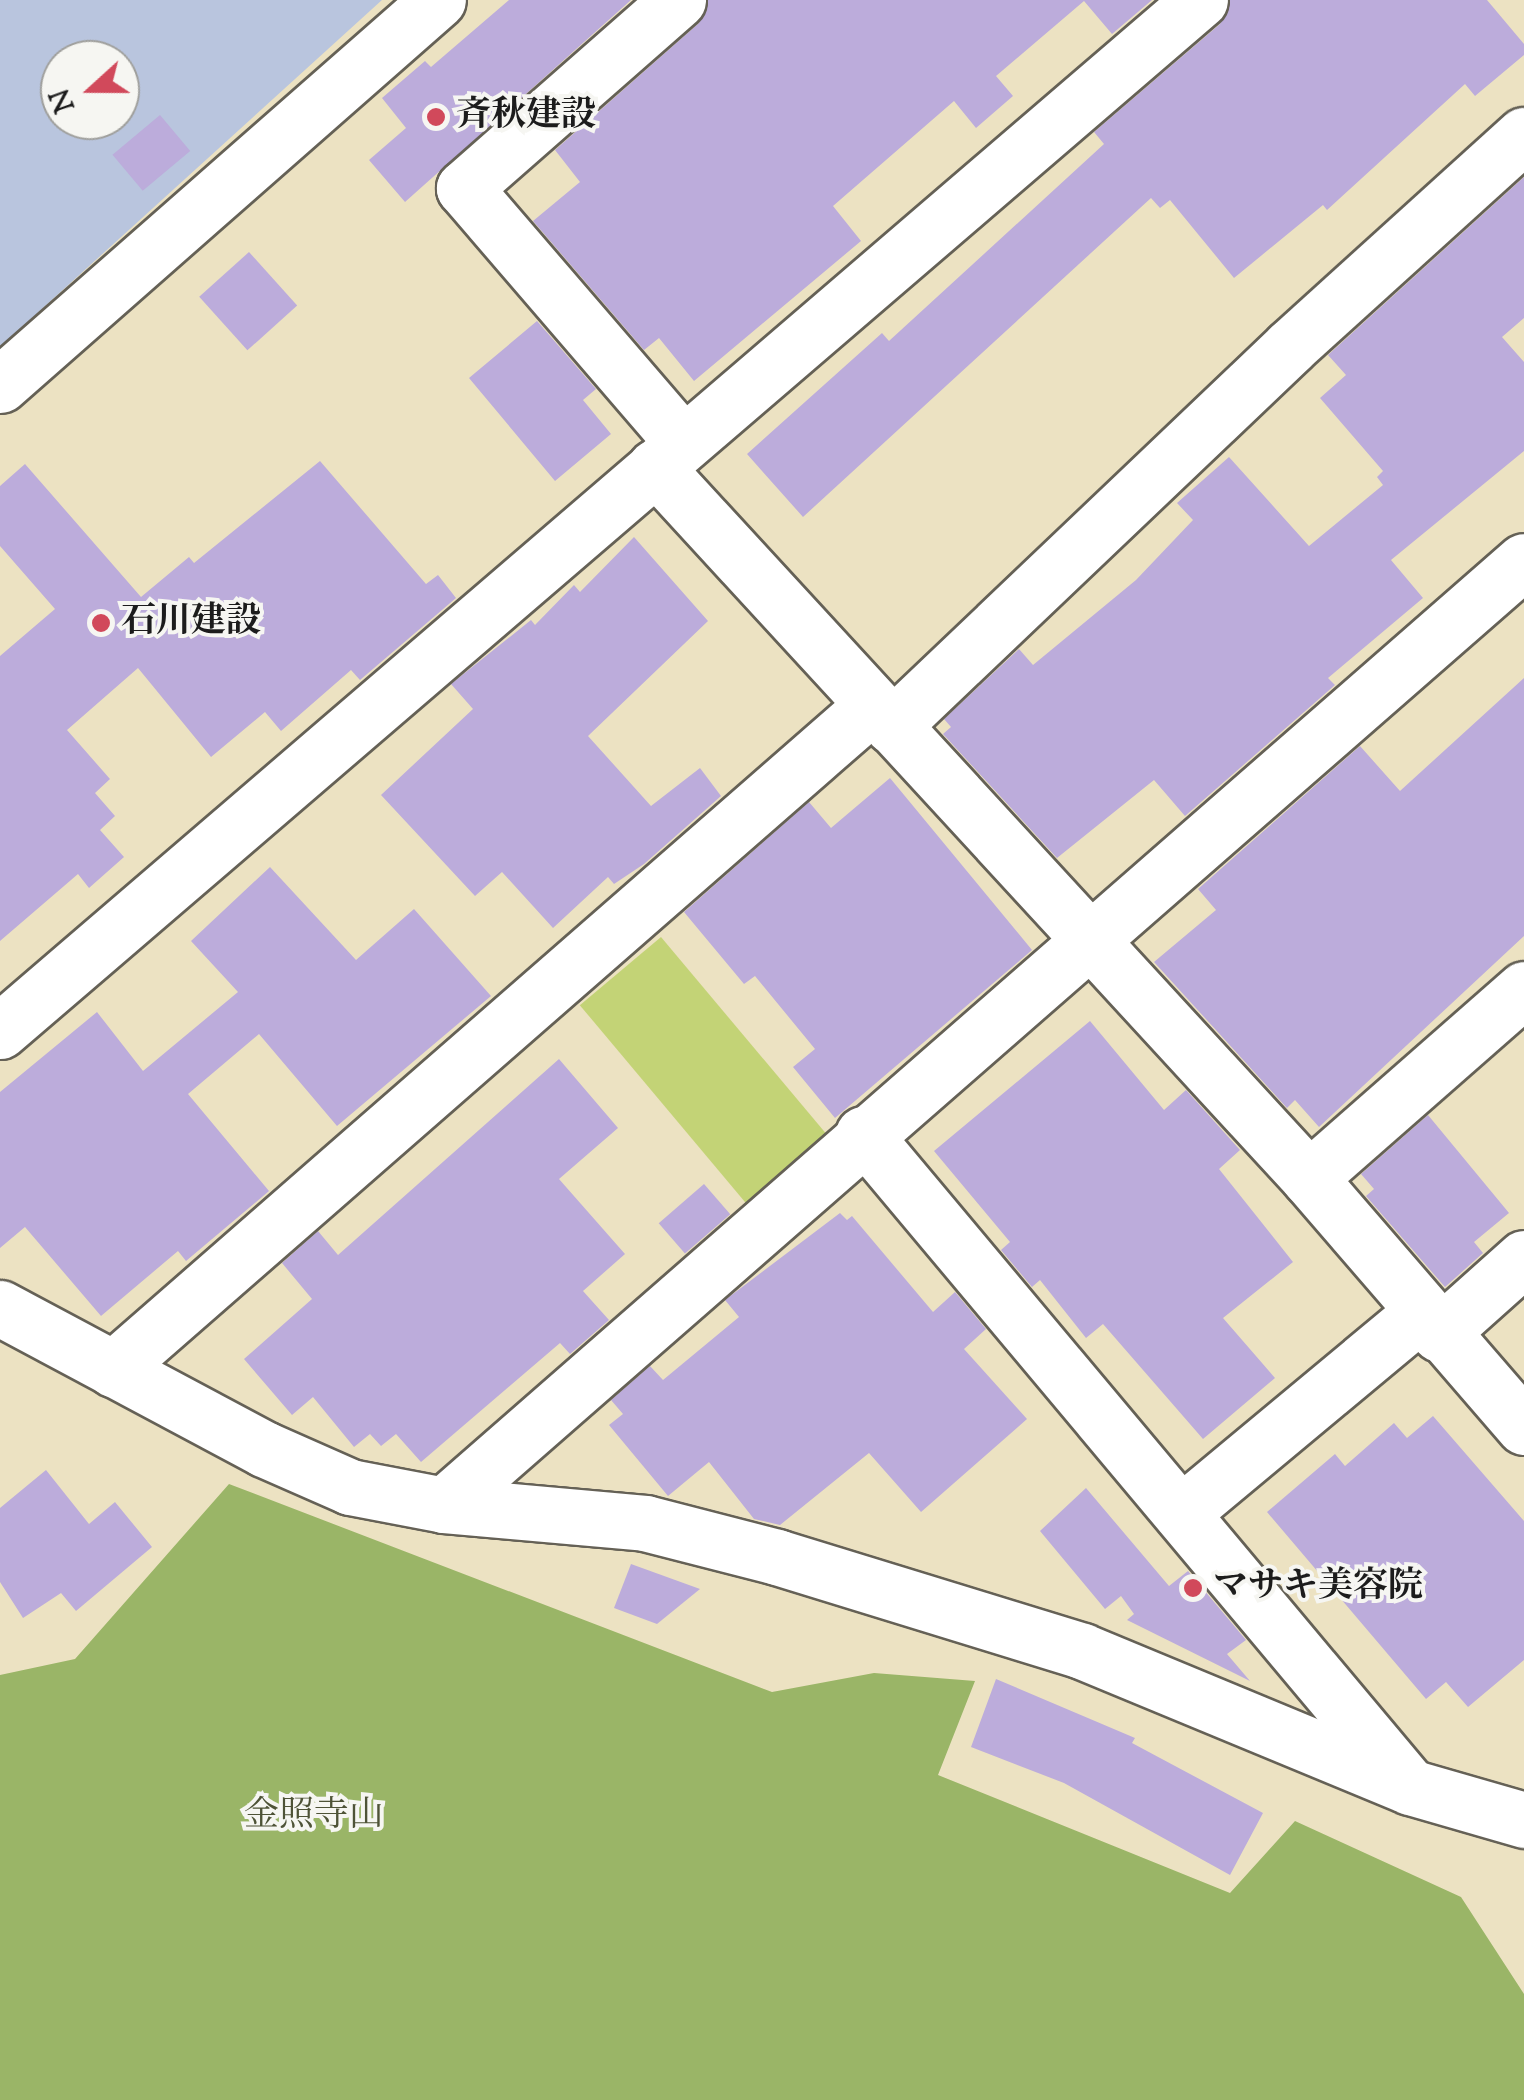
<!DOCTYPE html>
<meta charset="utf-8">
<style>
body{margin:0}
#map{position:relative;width:1524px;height:2100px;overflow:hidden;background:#ece2c2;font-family:"Sorts Mill Goudy","Noto Serif JP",serif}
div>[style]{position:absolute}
.industrial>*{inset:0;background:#b9c5de}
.green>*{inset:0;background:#c3d376;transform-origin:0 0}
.forest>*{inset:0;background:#9ab567}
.building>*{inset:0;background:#bcacdb;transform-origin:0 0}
.roads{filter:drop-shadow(2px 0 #656156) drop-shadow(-2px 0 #656156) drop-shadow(0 2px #656156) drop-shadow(0 -2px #656156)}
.minor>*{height:55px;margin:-27.5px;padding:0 27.5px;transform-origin:27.5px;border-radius:27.5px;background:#fff}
.dots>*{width:28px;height:28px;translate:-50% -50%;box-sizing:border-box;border:5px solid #f6f6f2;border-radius:50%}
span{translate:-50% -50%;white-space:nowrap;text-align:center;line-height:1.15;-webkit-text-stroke:8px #f6f6f2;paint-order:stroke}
.poi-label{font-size:35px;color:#1c1c1c;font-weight:700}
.left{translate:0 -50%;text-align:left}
.park-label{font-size:35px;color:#4e5337}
.north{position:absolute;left:40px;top:40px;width:100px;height:100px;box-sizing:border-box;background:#f6f6f2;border:2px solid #9f9f9c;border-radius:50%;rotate:249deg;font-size:28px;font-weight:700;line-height:40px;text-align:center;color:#1c1c1c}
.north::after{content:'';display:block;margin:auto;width:35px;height:45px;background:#d1495b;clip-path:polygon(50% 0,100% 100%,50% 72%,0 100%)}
</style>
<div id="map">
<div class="industrial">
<i style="clip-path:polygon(evenodd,0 0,382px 0,0 347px,0 0,60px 60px,120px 60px,120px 120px,60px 120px,60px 60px)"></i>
</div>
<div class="green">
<i style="left:661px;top:937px;width:270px;height:106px;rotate:50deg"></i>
</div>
<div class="forest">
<i style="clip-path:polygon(229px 1484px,772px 1692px,874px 1673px,975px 1681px,938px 1775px,1230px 1893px,1295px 1821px,1461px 1897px,1524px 1994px,1524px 2100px,0 2100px,0 1675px,75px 1659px)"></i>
</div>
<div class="building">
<i style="clip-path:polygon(509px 0,631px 0,405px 202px,369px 160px,406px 128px,382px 98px,425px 61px,431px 67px)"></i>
<i style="clip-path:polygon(708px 0,1152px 0,1112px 34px,1084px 1px,996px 76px,1013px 96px,976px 128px,954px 101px,833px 206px,861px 241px,694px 381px,659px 338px,644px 350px,533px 221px,580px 182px,555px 150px,699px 23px)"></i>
<i style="clip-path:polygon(1230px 0,1487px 0,1524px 44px,1524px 55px,1475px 96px,1465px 84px,1327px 210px,1323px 205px,1234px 278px,1170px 200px,1160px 208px,1151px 198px,803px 517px,747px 454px,882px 333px,889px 341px,1104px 144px,1094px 132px,1220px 24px)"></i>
<i style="left:160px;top:115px;width:47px;height:62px;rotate:50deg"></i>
<i style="clip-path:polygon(1524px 177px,1524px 318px,1502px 337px,1524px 362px,1524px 451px,1391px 560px,1423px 598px,1328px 678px,1335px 685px,1185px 816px,1154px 780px,1057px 858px,943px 734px,951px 727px,944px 719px,1019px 649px,1033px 665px,1136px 580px,1193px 520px,1177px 503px,1229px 457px,1309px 546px,1383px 485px,1377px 477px,1383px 471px,1320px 398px,1346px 375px,1328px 355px)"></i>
<i style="left:249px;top:252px;width:72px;height:67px;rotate:48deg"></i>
<i style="clip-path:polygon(537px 321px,596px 389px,583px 400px,611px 434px,555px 481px,469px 378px)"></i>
<i style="clip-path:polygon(320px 461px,426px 584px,438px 575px,456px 598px,360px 680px,351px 670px,281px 731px,265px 712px,211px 757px,138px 668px,67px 730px,110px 779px,95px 793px,115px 816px,100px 830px,124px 857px,89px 888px,78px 874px,0 941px,0 656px,55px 609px,0 546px,0 486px,25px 464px,141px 597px,189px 557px,194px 563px)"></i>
<i style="clip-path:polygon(634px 537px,708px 621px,588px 736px,651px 806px,700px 768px,721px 796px,644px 864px,614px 884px,608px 877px,553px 928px,502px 872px,475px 896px,381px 795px,473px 709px,451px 684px,531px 620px,535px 625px,574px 585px,580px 592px)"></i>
<i style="clip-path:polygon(1524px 678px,1524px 936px,1319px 1127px,1295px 1100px,1287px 1108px,1154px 962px,1216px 910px,1198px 889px,1360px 746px,1400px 791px)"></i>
<i style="clip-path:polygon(890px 778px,1032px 950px,835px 1118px,793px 1067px,815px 1049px,755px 976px,744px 984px,684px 912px,809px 802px,831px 828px)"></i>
<i style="clip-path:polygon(270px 867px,356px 960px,414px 909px,491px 996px,337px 1126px,259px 1034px,188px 1094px,269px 1191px,186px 1261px,178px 1251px,101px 1316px,25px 1227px,0 1248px,0 1092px,97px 1012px,143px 1071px,238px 992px,191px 941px)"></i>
<i style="clip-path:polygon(1090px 1021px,1164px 1110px,1186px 1090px,1240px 1150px,1219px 1169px,1293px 1262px,1223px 1318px,1275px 1378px,1203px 1439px,1103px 1324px,1086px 1338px,1040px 1280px,1032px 1287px,1001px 1250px,1010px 1242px,934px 1151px)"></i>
<i style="clip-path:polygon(559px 1059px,618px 1128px,559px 1179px,625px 1254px,583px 1291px,609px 1320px,570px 1354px,560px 1343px,421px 1462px,396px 1434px,381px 1446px,370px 1434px,354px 1447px,313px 1397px,292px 1415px,244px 1359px,312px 1299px,282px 1263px,318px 1231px,338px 1255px)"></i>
<i style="clip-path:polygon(1428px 1115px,1509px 1213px,1474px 1242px,1483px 1253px,1445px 1287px,1366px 1196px,1374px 1189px,1361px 1174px)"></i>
<i style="left:704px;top:1184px;width:40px;height:60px;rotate:49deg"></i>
<i style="clip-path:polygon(840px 1213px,847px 1220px,852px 1216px,933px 1312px,955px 1292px,986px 1329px,964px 1349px,1027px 1419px,921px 1512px,869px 1453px,780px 1525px,754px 1519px,709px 1462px,668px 1496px,609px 1425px,623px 1414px,611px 1400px,650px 1366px,663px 1380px,739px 1317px,725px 1300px)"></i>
<i style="clip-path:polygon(1433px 1416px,1524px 1521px,1524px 1660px,1468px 1707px,1446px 1682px,1426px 1699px,1267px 1512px,1335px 1454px,1345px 1466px,1394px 1423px,1407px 1438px)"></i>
<i style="clip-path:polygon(46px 1470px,89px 1524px,115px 1502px,152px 1547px,76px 1611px,61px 1593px,23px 1618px,0 1582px,0 1508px)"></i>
<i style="clip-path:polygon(1086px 1488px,1169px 1586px,1188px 1571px,1246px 1640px,1227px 1654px,1250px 1681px,1127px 1620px,1134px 1614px,1121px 1596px,1105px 1609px,1040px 1531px)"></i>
<i style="clip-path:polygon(631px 1564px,700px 1589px,657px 1624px,614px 1608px)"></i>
<i style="clip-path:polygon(996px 1679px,1135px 1738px,1132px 1743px,1263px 1813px,1230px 1875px,1064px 1783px,971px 1747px)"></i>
</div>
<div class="roads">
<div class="minor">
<i style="left:678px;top:0;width:285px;rotate:138.7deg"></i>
<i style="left:464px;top:188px;width:336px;rotate:49.3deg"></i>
<i style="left:0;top:385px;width:583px;rotate:-41.32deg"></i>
<i style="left:655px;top:467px;width:966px;rotate:47.39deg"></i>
<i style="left:1309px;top:1178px;width:286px;rotate:-41.3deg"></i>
<i style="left:892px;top:726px;width:551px;rotate:-43.6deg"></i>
<i style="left:1291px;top:346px;width:314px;rotate:-42.2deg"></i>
<i style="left:0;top:1031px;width:1582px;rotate:-40.67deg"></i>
<i style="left:863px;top:1134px;width:844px;rotate:50.05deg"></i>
<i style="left:1309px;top:1178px;width:329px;rotate:49.2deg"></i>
<i style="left:0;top:1308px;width:299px;rotate:28.1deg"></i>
<i style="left:264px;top:1449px;width:94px;rotate:23.8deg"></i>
<i style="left:350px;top:1487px;width:96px;rotate:10.8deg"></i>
<i style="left:444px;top:1505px;width:202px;rotate:5.1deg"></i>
<i style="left:645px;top:1523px;width:136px;rotate:14.4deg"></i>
<i style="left:777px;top:1557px;width:319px;rotate:17.1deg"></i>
<i style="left:1082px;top:1651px;width:355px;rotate:22.5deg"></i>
<i style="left:1410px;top:1787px;width:119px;rotate:16.1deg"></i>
<i style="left:1439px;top:1334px;width:114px;rotate:-41.8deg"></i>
<i style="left:113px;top:1369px;width:1009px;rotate:-41.14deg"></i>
<i style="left:444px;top:1505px;width:1434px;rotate:-41.16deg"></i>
<i style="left:1181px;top:1513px;width:312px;rotate:-39.8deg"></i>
</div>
</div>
<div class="dots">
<i style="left:436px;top:117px;background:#d1495b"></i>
<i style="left:101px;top:623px;background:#d1495b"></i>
<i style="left:1193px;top:1588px;background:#d1495b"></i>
</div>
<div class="poi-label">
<span class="left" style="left:456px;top:117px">斉秋建設</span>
<span class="left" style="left:121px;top:623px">石川建設</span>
<span class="left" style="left:1213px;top:1588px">マサキ美容院</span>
</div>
<div class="park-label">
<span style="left:314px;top:1817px">金照寺山</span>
</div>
<div class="north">N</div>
</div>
